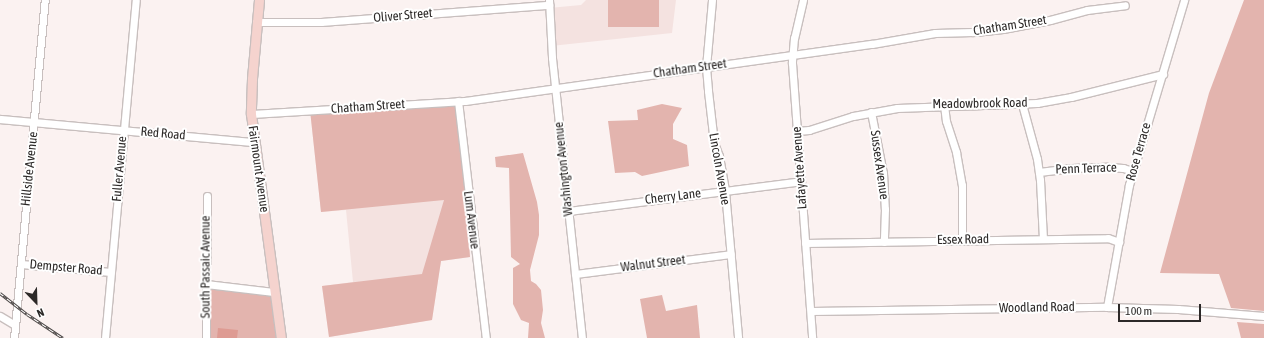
<!DOCTYPE html>
<style>
body{margin:0}
#map{position:relative;width:1264px;height:338px;overflow:hidden;background:#fbf2f1;font-family:"Asap Condensed",sans-serif}
div>[style]{position:absolute}
.built>*{inset:0;background:#f4e2e0}
.green>*{inset:0;background:#e3b4ae;transform-origin:0 0}
.water>*{inset:0;background:#de9b93}
.roads{filter:drop-shadow(1px 0 #c8bfbe) drop-shadow(-1px 0 #c8bfbe) drop-shadow(0 1px #c8bfbe) drop-shadow(0 -1px #c8bfbe)}
.minor>*{height:7px;margin:-3.5px;padding:0 3.5px;transform-origin:3.5px;border-radius:3.5px;background:#fff}
.major>*{height:9px;margin:-4.5px;padding:0 4.5px;transform-origin:4.5px;border-radius:4.5px;background:#f5d3ce}
.rail>*{height:3px;margin-top:-1.5px;transform-origin:0;background:repeating-linear-gradient(90deg,#fff 0 4.5px,#4a4645 0 9px);box-sizing:border-box;border-block:1px solid #4a4645}
span{translate:-50% -50%;white-space:nowrap;text-align:center;line-height:1.15;-webkit-text-stroke:4px #fff;paint-order:stroke}
.street-label{font-size:13px;color:#2c2928}
.north{position:absolute;left:16px;top:282px;width:40px;height:40px;-webkit-text-stroke:3px #fff;paint-order:stroke;rotate:157deg;font-size:11px;font-weight:700;line-height:16px;text-align:center;color:#2c2928}
.north::after{content:'';display:block;margin:auto;width:14px;height:18px;background:#2c2928;clip-path:polygon(50% 0,100% 100%,50% 72%,0 100%)}
.scale{position:absolute;left:1118px;top:304px;width:83px;height:18px;box-sizing:border-box;border:2px solid #2c2928;border-top:0;padding-left:5px;font-size:12px;line-height:14px;white-space:nowrap;color:#2c2928;-webkit-text-stroke:3px #fff;paint-order:stroke}
</style>
<div id="map">
<div class="built">
<i style="clip-path:polygon(586px 0,676px 0,672px 33px,551px 46px,549px 8px,581px 5px)"></i>
<i style="clip-path:polygon(458px 102px,470px 257px,441px 261px,432px 320px,329px 337px,322px 286px,353px 282px,346px 210px,321px 212px,310px 110px)"></i>
</div>
<div class="green">
<i style="left:608px;top:0;width:51px;height:27px"></i>
<i style="clip-path:polygon(1244px 0,1264px 0,1264px 311px,1231px 308px,1219px 274px,1160px 273px,1209px 93px)"></i>
<i style="clip-path:polygon(458px 102px,470px 257px,441px 261px,432px 320px,329px 337px,322px 286px,422px 274px,444px 200px,321px 212px,310px 110px)"></i>
<i style="clip-path:polygon(662px 104px,682px 108px,673px 124px,673px 139px,687px 145px,689px 166px,642px 176px,635px 172px,615px 173px,608px 121px,638px 120px,637px 110px)"></i>
<i style="clip-path:polygon(523px 153px,537px 202px,539px 215px,539px 235px,530px 270px,531px 281px,536px 284px,541px 290px,543px 310px,541px 323px,545px 338px,528px 338px,529px 323px,521px 320px,513px 304px,513px 268px,520px 264px,511px 257px,509px 168px,496px 167px,495px 157px)"></i>
<i style="clip-path:polygon(206px 284px,274px 293px,281px 338px,206px 338px)"></i>
<i style="clip-path:polygon(662px 295px,666px 311px,697px 305px,700px 338px,647px 338px,640px 299px)"></i>
<i style="clip-path:polygon(1237px 322px,1264px 324px,1264px 338px,1241px 338px)"></i>
</div>
<div class="water">
<i style="clip-path:polygon(218px 328px,238px 330px,237px 338px,217px 338px)"></i>
</div>
<div class="roads">
<div class="minor">
<i style="left:549px;top:0;width:58px;rotate:87deg"></i>
<i style="left:552px;top:58px;width:282px;rotate:83.9deg"></i>
<i style="left:712px;top:0;width:67px;rotate:95.1deg"></i>
<i style="left:706px;top:67px;width:24px;rotate:85deg"></i>
<i style="left:708px;top:91px;width:52px;rotate:83.4deg"></i>
<i style="left:714px;top:143px;width:14px;rotate:69deg"></i>
<i style="left:719px;top:156px;width:36px;rotate:80deg"></i>
<i style="left:725px;top:191px;width:148px;rotate:84.9deg"></i>
<i style="left:803px;top:0;width:39px;rotate:103deg"></i>
<i style="left:794px;top:38px;width:25px;rotate:95deg"></i>
<i style="left:792px;top:63px;width:276px;rotate:85.8deg"></i>
<i style="left:256px;top:22px;width:65px"></i>
<i style="left:321px;top:22px;width:229px;rotate:-4.3deg"></i>
<i style="left:458px;top:101px;width:239px;rotate:83.3deg"></i>
<i style="left:1022px;top:104px;width:57px;rotate:74.7deg"></i>
<i style="left:1037px;top:159px;width:21px;rotate:82deg"></i>
<i style="left:1040px;top:180px;width:59px;rotate:87.1deg"></i>
<i style="left:944px;top:105px;width:16px;rotate:83deg"></i>
<i style="left:946px;top:121px;width:33px;rotate:72deg"></i>
<i style="left:956px;top:152px;width:34px;rotate:80deg"></i>
<i style="left:962px;top:185px;width:55px;rotate:90deg"></i>
<i style="left:871px;top:112px;width:62px;rotate:78.9deg"></i>
<i style="left:883px;top:173px;width:36px;rotate:87deg"></i>
<i style="left:885px;top:209px;width:33px;rotate:92deg"></i>
<i style="left:251px;top:114px;width:214px;rotate:-3.5deg"></i>
<i style="left:465px;top:101px;width:411px;rotate:-8deg"></i>
<i style="left:872px;top:44px;width:64px;rotate:-9.9deg"></i>
<i style="left:935px;top:33px;width:40px;rotate:-1.4deg"></i>
<i style="left:975px;top:32px;width:28px;rotate:-6deg"></i>
<i style="left:1003px;top:29px;width:48px;rotate:-10.8deg"></i>
<i style="left:1050px;top:20px;width:38px;rotate:-15deg"></i>
<i style="left:1087px;top:10px;width:38px;rotate:-7deg"></i>
<i style="left:0;top:119px;width:255px;rotate:5.2deg"></i>
<i style="left:797px;top:131px;width:12px;rotate:-5deg"></i>
<i style="left:809px;top:130px;width:46px;rotate:-17.7deg"></i>
<i style="left:853px;top:116px;width:45px;rotate:-10.3deg"></i>
<i style="left:897px;top:108px;width:140px;rotate:-2deg"></i>
<i style="left:1037px;top:103px;width:35px;rotate:-10deg"></i>
<i style="left:1071px;top:97px;width:95px;rotate:-14deg"></i>
<i style="left:1039px;top:172px;width:33px;rotate:-7deg"></i>
<i style="left:1072px;top:168px;width:35px;rotate:-2deg"></i>
<i style="left:1107px;top:167px;width:16px;rotate:4deg"></i>
<i style="left:1123px;top:168px;width:10px;rotate:17deg"></i>
<i style="left:568px;top:211px;width:235px;rotate:-7.3deg"></i>
<i style="left:805px;top:243px;width:303px;rotate:-0.9deg"></i>
<i style="left:1108px;top:238px;width:12px;rotate:20deg"></i>
<i style="left:21px;top:264px;width:90px;rotate:5.1deg"></i>
<i style="left:575px;top:274px;width:157px;rotate:-7.3deg"></i>
<i style="left:206px;top:284px;width:68px;rotate:6.7deg"></i>
<i style="left:1107px;top:307px;width:124px;rotate:-79.8deg"></i>
<i style="left:1129px;top:185px;width:193px;rotate:-73.4deg"></i>
<i style="left:811px;top:311px;width:296px;rotate:-0.8deg"></i>
<i style="left:1107px;top:307px;width:71px;rotate:1.6deg"></i>
<i style="left:1178px;top:309px;width:86px;rotate:4.7deg"></i>
<i style="left:0;top:316px;width:17px;rotate:31deg"></i>
<i style="left:14px;top:338px;width:339px;rotate:-84.8deg"></i>
<i style="left:105px;top:338px;width:339px;rotate:-84.8deg"></i>
<i style="left:206px;top:338px;width:142px;rotate:-89.6deg"></i>
</div>
<div class="major">
<i style="left:259px;top:0;width:79px;rotate:95.1deg"></i>
<i style="left:252px;top:79px;width:35px;rotate:92deg"></i>
<i style="left:251px;top:114px;width:226px;rotate:82.4deg"></i>
</div>
</div>
<div class="rail">
<i style="left:0;top:293px;width:34px;rotate:38deg"></i>
<i style="left:27px;top:314px;width:43px;rotate:33.7deg"></i>
</div>
<div class="street-label">
<span style="left:403px;top:16px;rotate:-5deg">Oliver Street</span>
<span style="left:1010px;top:26px;rotate:-9deg">Chatham Street</span>
<span style="left:690px;top:69px;rotate:-8deg">Chatham Street</span>
<span style="left:980px;top:104px;rotate:-1deg">Meadowbrook Road</span>
<span style="left:368px;top:107px;rotate:-4deg">Chatham Street</span>
<span style="left:163px;top:134px;rotate:5deg">Red Road</span>
<span style="left:1139px;top:152px;rotate:-74deg">Rose Terrace</span>
<span style="left:879px;top:165px;rotate:82deg">Sussex Avenue</span>
<span style="left:800px;top:168px;rotate:-94deg">Lafayette Avenue</span>
<span style="left:30px;top:169px;rotate:-84deg">Hillside Avenue</span>
<span style="left:120px;top:169px;rotate:-85deg">Fuller Avenue</span>
<span style="left:258px;top:169px;rotate:82deg">Fairmount Avenue</span>
<span style="left:564px;top:169px;rotate:-96deg">Washington Avenue</span>
<span style="left:719px;top:169px;rotate:80deg">Lincoln Avenue</span>
<span style="left:1086px;top:169px;rotate:-2deg">Penn Terrace</span>
<span style="left:673px;top:197px;rotate:-7deg">Cherry Lane</span>
<span style="left:471px;top:220px;rotate:83deg">Lum Avenue</span>
<span style="left:963px;top:240px;rotate:-1deg">Essex Road</span>
<span style="left:653px;top:264px;rotate:-7deg">Walnut Street</span>
<span style="left:206px;top:267px;rotate:-90deg">South Passaic Avenue</span>
<span style="left:66px;top:268px;rotate:5deg">Dempster Road</span>
<span style="left:1037px;top:308px;rotate:-1deg">Woodland Road</span>
</div>
<div class="north">N</div>
<div class="scale">100 m</div>
</div>
